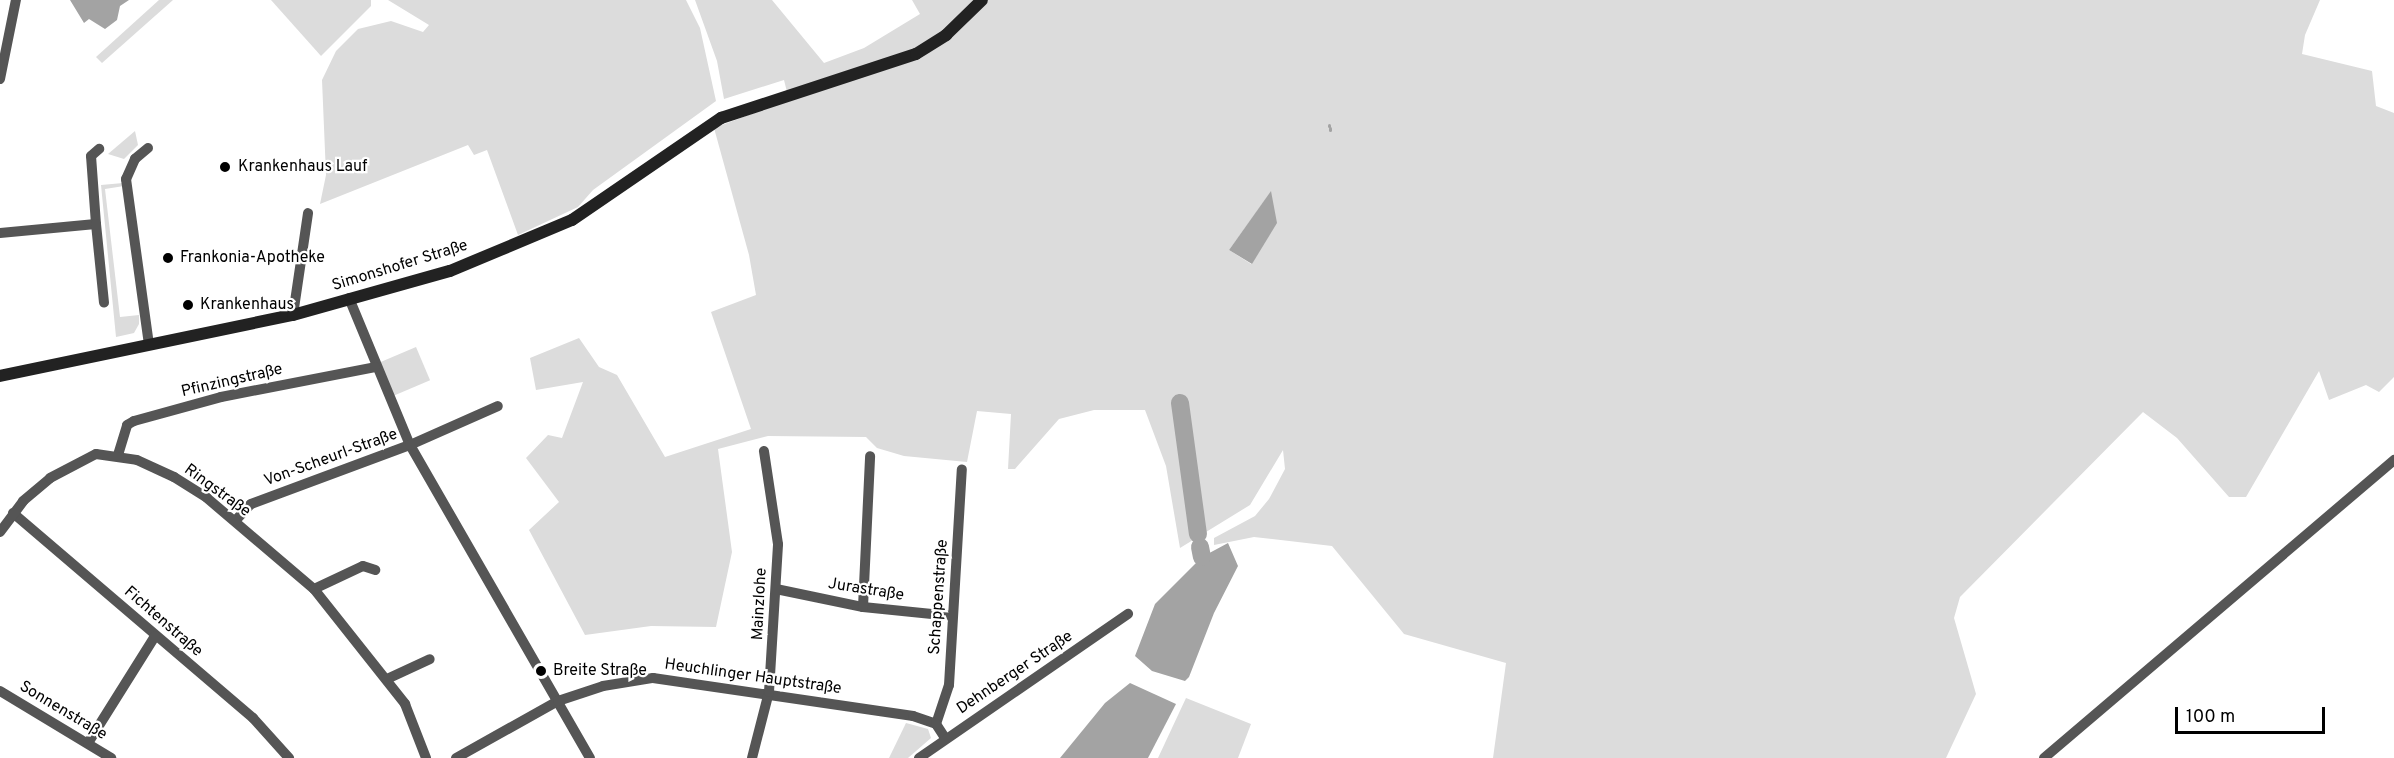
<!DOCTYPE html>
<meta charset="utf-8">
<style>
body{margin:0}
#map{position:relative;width:2394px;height:758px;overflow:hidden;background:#fff;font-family:Overpass,sans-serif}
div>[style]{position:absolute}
.green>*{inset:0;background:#dcdcdc;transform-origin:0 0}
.water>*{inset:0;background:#a3a3a3}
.stream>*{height:3px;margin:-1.5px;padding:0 1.5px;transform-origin:1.5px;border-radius:1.5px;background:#a3a3a3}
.river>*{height:18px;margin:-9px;padding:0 9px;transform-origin:9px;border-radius:9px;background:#a3a3a3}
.street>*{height:10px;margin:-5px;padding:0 5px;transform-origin:5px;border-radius:5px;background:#555}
.secondary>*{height:12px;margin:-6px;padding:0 6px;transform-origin:6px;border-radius:6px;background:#222}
.dots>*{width:16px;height:16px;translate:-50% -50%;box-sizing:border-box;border:3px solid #fff;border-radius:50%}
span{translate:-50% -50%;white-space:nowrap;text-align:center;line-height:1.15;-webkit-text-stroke:4.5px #fff;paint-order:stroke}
.poi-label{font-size:16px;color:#000}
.left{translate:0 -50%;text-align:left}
.street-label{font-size:16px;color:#000}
.scale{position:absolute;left:2175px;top:707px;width:150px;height:27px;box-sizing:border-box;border:3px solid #000;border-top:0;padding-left:8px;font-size:18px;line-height:21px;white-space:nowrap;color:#000;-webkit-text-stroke:4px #fff;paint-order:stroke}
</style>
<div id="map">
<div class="green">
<i style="clip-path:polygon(159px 0,173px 0,102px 63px,96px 57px)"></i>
<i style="clip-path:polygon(271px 0,371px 0,371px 6px,321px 56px)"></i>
<i style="clip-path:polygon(388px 0,686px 0,700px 28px,716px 101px,593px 190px,578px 207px,518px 235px,487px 150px,474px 155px,468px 145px,320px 204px,326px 175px,322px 80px,336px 51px,358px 29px,391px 21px,423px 32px,429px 25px)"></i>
<i style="clip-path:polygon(evenodd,695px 0,772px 0,824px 63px,864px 48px,920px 14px,912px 0,2320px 0,2305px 35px,2302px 54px,2372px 71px,2376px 106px,2394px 113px,2394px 377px,2379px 392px,2366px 385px,2329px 400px,2319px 371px,2246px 497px,2229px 497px,2177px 438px,2143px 412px,1960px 597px,1954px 618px,1976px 694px,1946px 758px,1493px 758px,1506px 663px,1404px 634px,1332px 546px,1254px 537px,1214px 545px,1214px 538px,1255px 516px,1269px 499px,1285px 469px,1283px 450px,1250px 505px,1180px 548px,1166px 466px,1145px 410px,1094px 410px,1059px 419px,1015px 469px,1008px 469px,1011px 414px,977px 411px,967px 462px,904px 456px,877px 448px,866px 437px,768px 436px,718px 449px,732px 552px,716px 627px,651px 626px,585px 635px,529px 530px,559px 502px,526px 458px,548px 435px,562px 438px,583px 382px,536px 390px,530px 358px,579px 338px,599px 367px,617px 375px,665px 457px,751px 429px,711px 312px,756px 295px,749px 255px,714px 128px,789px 100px,784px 80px,724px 99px,717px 61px,695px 0,1271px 192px,1252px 264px,1251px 264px,1229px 250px,1271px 192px)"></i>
<i style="clip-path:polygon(135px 131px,138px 145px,124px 159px,108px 154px)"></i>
<i style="clip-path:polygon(123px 183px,124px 186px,105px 189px,120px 317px,139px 315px,139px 324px,134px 333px,116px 337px,101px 185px)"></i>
<i style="left:416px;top:347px;width:36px;height:39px;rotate:67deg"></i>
<i style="clip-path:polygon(1186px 698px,1251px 724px,1238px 758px,1158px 758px)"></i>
<i style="clip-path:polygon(906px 723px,928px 729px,931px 738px,908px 758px,889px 758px)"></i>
</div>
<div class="water">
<i style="clip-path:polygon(70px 0,129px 0,120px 6px,117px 20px,105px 29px,89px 19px,84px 23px)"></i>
<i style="clip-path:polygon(1271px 191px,1277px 223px,1252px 264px,1229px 250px)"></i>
<i style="clip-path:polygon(1228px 543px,1238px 566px,1214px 613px,1189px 677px,1185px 681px,1152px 671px,1135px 656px,1155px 604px,1202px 557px)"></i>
<i style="clip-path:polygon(1130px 683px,1176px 704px,1148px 758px,1060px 758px,1105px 703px)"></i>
</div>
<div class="stream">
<i style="left:1329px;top:126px;width:1px;rotate:-90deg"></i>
<i style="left:1330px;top:128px;width:2px;rotate:90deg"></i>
</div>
<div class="river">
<i style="left:1180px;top:403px;width:132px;rotate:82.2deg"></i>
<i style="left:1200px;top:547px;width:10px;rotate:79deg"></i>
</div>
<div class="street">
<i style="left:0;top:79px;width:81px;rotate:-78.6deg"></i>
<i style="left:148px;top:148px;width:17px;rotate:140deg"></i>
<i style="left:135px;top:159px;width:22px;rotate:114deg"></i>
<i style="left:126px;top:179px;width:167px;rotate:82.1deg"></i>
<i style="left:96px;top:224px;width:68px;rotate:-94.2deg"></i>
<i style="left:91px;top:156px;width:11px;rotate:-41deg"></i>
<i style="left:0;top:233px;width:96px;rotate:-5.4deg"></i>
<i style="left:96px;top:224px;width:79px;rotate:84.2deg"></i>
<i style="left:349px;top:298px;width:159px;rotate:67.5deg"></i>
<i style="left:410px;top:445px;width:361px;rotate:60.1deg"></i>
<i style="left:293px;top:315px;width:103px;rotate:-81.6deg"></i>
<i style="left:118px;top:455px;width:31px;rotate:-73deg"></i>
<i style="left:127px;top:425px;width:8px;rotate:-30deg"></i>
<i style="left:134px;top:421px;width:90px;rotate:-15.4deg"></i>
<i style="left:221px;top:397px;width:157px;rotate:-11deg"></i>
<i style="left:13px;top:513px;width:316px;rotate:40.5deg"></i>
<i style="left:253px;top:718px;width:54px;rotate:48deg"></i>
<i style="left:235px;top:521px;width:23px;rotate:-47deg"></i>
<i style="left:251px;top:504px;width:170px;rotate:-20.4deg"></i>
<i style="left:410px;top:445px;width:96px;rotate:-23.9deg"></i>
<i style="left:0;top:532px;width:39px;rotate:-53deg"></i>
<i style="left:23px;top:501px;width:35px;rotate:-40deg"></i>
<i style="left:50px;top:478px;width:52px;rotate:-27.6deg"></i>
<i style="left:96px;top:454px;width:41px;rotate:8.3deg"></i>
<i style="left:137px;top:460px;width:41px;rotate:24.7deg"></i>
<i style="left:174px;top:477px;width:39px;rotate:32deg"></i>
<i style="left:207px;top:498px;width:140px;rotate:40.4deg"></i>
<i style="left:314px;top:589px;width:147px;rotate:51.6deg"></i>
<i style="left:405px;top:704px;width:58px;rotate:68.7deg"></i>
<i style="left:314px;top:589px;width:54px;rotate:-25.1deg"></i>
<i style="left:363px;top:566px;width:13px;rotate:18deg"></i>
<i style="left:776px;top:589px;width:89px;rotate:11.7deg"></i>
<i style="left:863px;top:607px;width:89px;rotate:5.8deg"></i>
<i style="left:863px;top:607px;width:151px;rotate:-87.3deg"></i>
<i style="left:387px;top:679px;width:47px;rotate:-24.9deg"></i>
<i style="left:0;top:691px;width:130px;rotate:31.1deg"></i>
<i style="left:936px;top:724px;width:41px;rotate:-71.6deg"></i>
<i style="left:949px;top:685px;width:216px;rotate:-86.6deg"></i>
<i style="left:88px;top:743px;width:126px;rotate:-57.9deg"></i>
<i style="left:456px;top:758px;width:117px;rotate:-29.2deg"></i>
<i style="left:558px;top:701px;width:47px;rotate:-18.4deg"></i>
<i style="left:603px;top:686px;width:51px;rotate:-9.1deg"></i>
<i style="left:653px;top:678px;width:263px;rotate:8.3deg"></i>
<i style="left:913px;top:716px;width:24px;rotate:19deg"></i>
<i style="left:936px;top:724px;width:17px;rotate:57deg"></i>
<i style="left:752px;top:758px;width:68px;rotate:-75.6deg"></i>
<i style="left:769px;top:692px;width:148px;rotate:-86.5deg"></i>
<i style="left:778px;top:544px;width:94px;rotate:-98.6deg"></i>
<i style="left:919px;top:758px;width:254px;rotate:-34.6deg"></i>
<i style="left:2044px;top:758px;width:460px;rotate:-40.4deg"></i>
</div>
<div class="secondary">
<i style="left:0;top:376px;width:299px;rotate:-11.8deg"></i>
<i style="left:293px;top:315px;width:163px;rotate:-15.7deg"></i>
<i style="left:450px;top:271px;width:132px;rotate:-22.7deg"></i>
<i style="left:572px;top:220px;width:181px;rotate:-34.4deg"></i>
<i style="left:721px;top:118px;width:205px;rotate:-18.2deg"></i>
<i style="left:916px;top:54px;width:36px;rotate:-32deg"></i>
<i style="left:946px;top:35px;width:50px;rotate:-44.2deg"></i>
</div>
<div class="dots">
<i style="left:225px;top:167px;background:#000"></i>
<i style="left:168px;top:258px;background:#000"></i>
<i style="left:188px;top:305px;background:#000"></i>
<i style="left:541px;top:671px;background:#000"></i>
</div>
<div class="poi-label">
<span class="left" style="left:238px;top:167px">Krankenhaus Lauf</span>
<span class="left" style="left:180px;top:258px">Frankonia-Apotheke</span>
<span class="left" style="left:200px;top:305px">Krankenhaus</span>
<span class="left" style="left:553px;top:671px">Breite Straße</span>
</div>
<div class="street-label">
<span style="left:400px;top:266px;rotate:-17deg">Simonshofer Straße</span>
<span style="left:232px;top:381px;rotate:-13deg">Pfinzingstraße</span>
<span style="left:331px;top:458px;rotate:-20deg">Von-Scheurl-Straße</span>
<span style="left:217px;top:491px;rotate:36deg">Ringstraße</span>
<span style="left:866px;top:590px;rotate:9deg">Jurastraße</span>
<span style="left:939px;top:597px;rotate:-86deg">Schappenstraße</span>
<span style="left:760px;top:604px;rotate:-87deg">Mainzlohe</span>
<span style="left:163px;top:622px;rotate:41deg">Fichtenstraße</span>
<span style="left:1015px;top:673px;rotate:-34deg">Dehnberger Straße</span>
<span style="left:753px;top:677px;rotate:8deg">Heuchlinger Hauptstraße</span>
<span style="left:63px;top:711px;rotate:31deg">Sonnenstraße</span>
</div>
<div class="scale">100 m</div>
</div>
